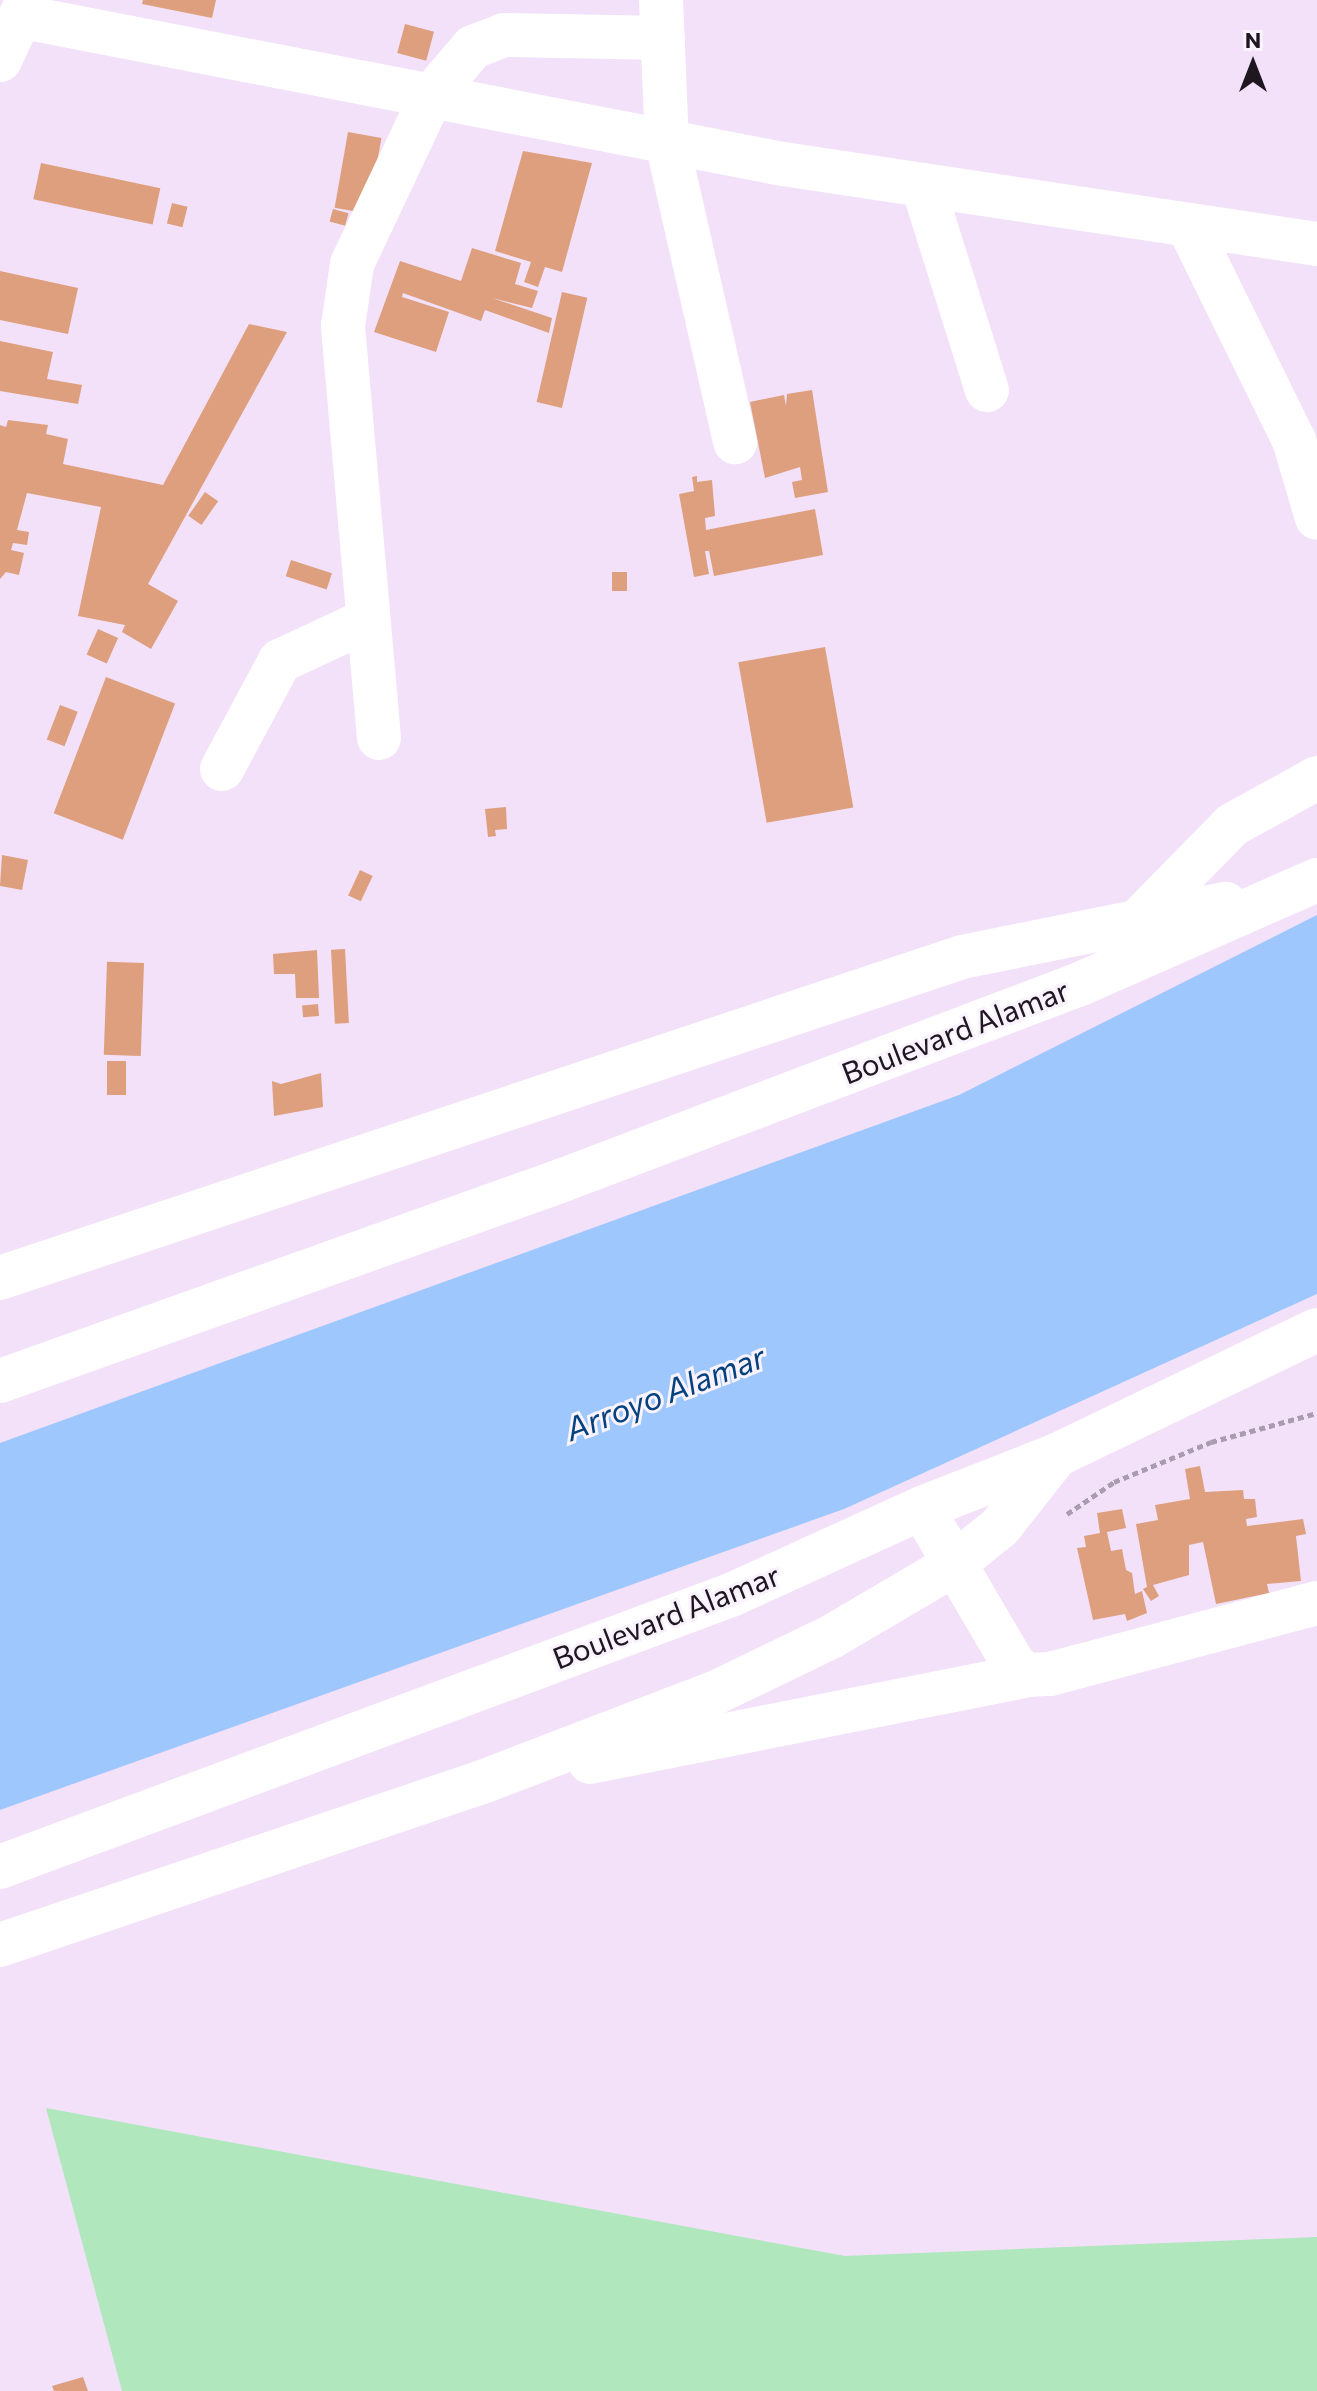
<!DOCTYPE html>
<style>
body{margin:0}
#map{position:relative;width:1317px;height:2391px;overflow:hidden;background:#f3e1fa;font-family:Commissioner,sans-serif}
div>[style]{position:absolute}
.green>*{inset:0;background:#b0e7bc}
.water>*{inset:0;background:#9ec8fd}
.building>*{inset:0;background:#dd9f7d;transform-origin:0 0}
.path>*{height:5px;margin-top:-2.5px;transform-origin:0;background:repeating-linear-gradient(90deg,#aa9cb0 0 6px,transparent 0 10px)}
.minor>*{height:44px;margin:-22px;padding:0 22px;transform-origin:22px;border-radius:22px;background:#fff}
.major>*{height:44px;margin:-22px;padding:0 22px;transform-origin:22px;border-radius:22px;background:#fff}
.highway>*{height:44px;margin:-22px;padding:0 22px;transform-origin:22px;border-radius:22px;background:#fff}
span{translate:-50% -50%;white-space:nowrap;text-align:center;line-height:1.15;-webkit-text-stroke:6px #faf3fd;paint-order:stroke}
.street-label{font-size:30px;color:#1e1720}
.water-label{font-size:32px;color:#04427f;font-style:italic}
.north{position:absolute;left:1213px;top:24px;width:80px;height:80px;-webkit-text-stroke:6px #faf3fd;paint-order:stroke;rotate:0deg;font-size:22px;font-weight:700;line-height:32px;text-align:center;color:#1e1720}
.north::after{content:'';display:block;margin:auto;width:28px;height:36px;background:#1e1720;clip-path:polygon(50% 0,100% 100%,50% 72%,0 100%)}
</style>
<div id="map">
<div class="green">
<i style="clip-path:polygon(46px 2108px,845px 2256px,1317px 2237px,1317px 2391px,122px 2391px)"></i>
</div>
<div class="water">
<i style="clip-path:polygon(1317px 915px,1317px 1294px,844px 1509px,0 1810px,0 1443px,959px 1095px)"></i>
</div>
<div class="building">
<i style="clip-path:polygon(143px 0,216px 0,212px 18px,142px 4px)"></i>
<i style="left:405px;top:24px;width:30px;height:30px;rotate:15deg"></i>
<i style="left:348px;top:132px;width:34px;height:77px;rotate:10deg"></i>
<i style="clip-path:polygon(523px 151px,592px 163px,562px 272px,545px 267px,538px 287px,524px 282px,531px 262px,495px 251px)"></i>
<i style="left:41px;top:163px;width:122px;height:37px;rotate:12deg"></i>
<i style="left:172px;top:203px;width:16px;height:21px;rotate:14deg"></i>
<i style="left:333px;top:209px;width:16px;height:13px;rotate:15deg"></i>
<i style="clip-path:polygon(472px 248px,521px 263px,515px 284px,538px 291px,532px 308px,492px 298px,552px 318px,549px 333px,485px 310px,481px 321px,403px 293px,402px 297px,449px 312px,436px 352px,374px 332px,400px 261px,461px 281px)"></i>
<i style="clip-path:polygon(0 271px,78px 288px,68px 334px,0 320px)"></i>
<i style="left:562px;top:292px;width:26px;height:113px;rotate:13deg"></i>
<i style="clip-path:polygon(249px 324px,287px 332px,148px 584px,178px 601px,151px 649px,122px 632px,125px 625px,78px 616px,101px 507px,27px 493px,17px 530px,29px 532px,27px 545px,13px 543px,11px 550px,24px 553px,19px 575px,6px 572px,0 579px,0 425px,6px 427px,8px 420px,48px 425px,46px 434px,68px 439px,63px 464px,163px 485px)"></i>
<i style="clip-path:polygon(0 341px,53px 352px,47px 379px,82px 385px,78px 404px,0 391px)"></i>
<i style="clip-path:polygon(812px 390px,828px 492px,795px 498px,792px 482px,802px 480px,800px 467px,765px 478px,750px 402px,784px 395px,786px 406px,787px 394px)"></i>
<i style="clip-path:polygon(697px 476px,697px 482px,712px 480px,715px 516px,705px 518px,706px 530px,815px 509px,823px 555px,714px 576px,709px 551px,705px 551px,709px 574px,694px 577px,679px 494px,694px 491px,692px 477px)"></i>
<i style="left:205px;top:492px;width:16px;height:29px;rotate:35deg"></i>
<i style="left:291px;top:560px;width:43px;height:17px;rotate:18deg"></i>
<i style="left:612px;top:572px;width:15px;height:19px"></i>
<i style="left:98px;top:629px;width:22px;height:28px;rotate:24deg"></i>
<i style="left:825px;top:647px;width:163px;height:88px;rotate:80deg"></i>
<i style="left:106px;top:677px;width:74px;height:146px;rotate:21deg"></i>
<i style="left:60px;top:705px;width:19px;height:37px;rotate:21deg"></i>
<i style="clip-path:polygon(506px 807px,507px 829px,495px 830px,496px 836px,488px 837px,485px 809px)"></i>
<i style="clip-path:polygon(2px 855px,28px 860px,22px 890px,0 886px)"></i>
<i style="left:360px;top:870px;width:14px;height:28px;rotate:25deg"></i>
<i style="left:345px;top:949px;width:74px;height:14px;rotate:87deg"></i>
<i style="clip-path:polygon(317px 950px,319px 998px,296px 998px,295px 974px,274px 974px,273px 954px)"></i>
<i style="left:144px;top:963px;width:93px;height:37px;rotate:92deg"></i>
<i style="left:318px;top:1004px;width:12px;height:16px;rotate:85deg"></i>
<i style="left:107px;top:1061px;width:19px;height:34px"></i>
<i style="clip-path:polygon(321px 1073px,323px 1107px,274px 1116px,272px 1081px,281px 1084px)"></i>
<i style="clip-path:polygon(1200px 1466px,1205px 1492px,1243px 1490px,1244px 1499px,1255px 1499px,1257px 1517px,1246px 1519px,1247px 1526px,1303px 1519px,1306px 1534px,1296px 1536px,1301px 1581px,1267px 1584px,1269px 1593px,1216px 1604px,1203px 1542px,1189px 1545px,1189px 1575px,1153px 1585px,1159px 1596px,1151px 1601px,1143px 1589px,1147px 1587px,1136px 1524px,1158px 1520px,1155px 1505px,1190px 1499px,1185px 1469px)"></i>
<i style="clip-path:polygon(1122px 1509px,1126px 1528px,1107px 1532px,1111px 1551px,1122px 1549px,1126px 1570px,1132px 1573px,1135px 1594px,1142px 1591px,1147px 1613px,1127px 1621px,1125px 1614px,1093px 1620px,1077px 1548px,1086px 1547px,1084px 1536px,1100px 1533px,1097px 1513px)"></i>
<i style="clip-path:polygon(83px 2377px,88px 2391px,54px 2391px,52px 2386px)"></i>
</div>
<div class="path">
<i style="left:1067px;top:1514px;width:57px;rotate:-34.2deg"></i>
<i style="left:1114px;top:1482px;width:105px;rotate:-22.4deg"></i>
<i style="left:1211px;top:1442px;width:110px;rotate:-15.3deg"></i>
</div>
<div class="minor">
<i style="left:661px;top:0;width:142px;rotate:87.6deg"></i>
<i style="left:667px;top:142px;width:308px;rotate:77.2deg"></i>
<i style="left:23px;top:17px;width:774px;rotate:10.95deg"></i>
<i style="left:783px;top:164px;width:540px;rotate:8.52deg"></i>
<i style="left:923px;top:186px;width:214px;rotate:72.6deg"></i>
<i style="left:1188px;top:225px;width:240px;rotate:63.8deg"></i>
<i style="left:1294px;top:440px;width:81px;rotate:73.6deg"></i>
<i style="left:379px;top:738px;width:414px;rotate:-95deg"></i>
<i style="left:343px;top:326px;width:63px;rotate:-81.7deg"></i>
<i style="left:352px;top:264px;width:187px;rotate:-64.7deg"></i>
<i style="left:432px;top:95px;width:63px;rotate:-49.5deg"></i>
<i style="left:473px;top:47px;width:33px;rotate:-21deg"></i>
<i style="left:504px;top:35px;width:159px;rotate:1.1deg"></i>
<i style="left:222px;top:769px;width:123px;rotate:-61.8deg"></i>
<i style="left:280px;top:661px;width:97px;rotate:-25deg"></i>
<i style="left:1141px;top:918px;width:130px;rotate:-45.6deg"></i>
<i style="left:1232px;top:825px;width:97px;rotate:-28.9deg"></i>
</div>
<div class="major">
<i style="left:0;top:60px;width:66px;rotate:-65deg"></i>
<i style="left:922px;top:1508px;width:182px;rotate:59.6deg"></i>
<i style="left:1014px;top:1665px;width:17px;rotate:36deg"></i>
<i style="left:1028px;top:1675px;width:22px;rotate:-3deg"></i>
<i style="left:1050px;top:1674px;width:276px;rotate:-14.9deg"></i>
</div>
<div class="highway">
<i style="left:0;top:1278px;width:1014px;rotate:-18.45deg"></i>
<i style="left:962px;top:957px;width:269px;rotate:-11.4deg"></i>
<i style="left:0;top:1381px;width:598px;rotate:-19.65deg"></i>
<i style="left:563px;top:1180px;width:553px;rotate:-20.76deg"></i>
<i style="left:1080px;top:984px;width:259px;rotate:-23.7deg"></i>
<i style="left:590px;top:1762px;width:447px;rotate:-11.2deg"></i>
<i style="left:0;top:1867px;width:780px;rotate:-20.41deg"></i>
<i style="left:731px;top:1595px;width:210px;rotate:-24.5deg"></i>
<i style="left:922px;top:1508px;width:145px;rotate:-21.4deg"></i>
<i style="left:1057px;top:1455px;width:288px;rotate:-25.7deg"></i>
<i style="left:0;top:1945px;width:512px;rotate:-18.68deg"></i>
<i style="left:485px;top:1781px;width:248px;rotate:-21deg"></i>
<i style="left:717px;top:1692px;width:127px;rotate:-25.8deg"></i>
<i style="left:831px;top:1637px;width:142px;rotate:-30.5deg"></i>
<i style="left:953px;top:1565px;width:60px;rotate:-39deg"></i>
<i style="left:1000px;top:1527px;width:89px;rotate:-51.8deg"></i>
</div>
<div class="street-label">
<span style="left:955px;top:1031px;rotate:-21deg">Boulevard Alamar</span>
<span style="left:666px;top:1616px;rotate:-21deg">Boulevard Alamar</span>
</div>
<div class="water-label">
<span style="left:665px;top:1392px;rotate:-21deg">Arroyo Alamar</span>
</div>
<div class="north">N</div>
</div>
